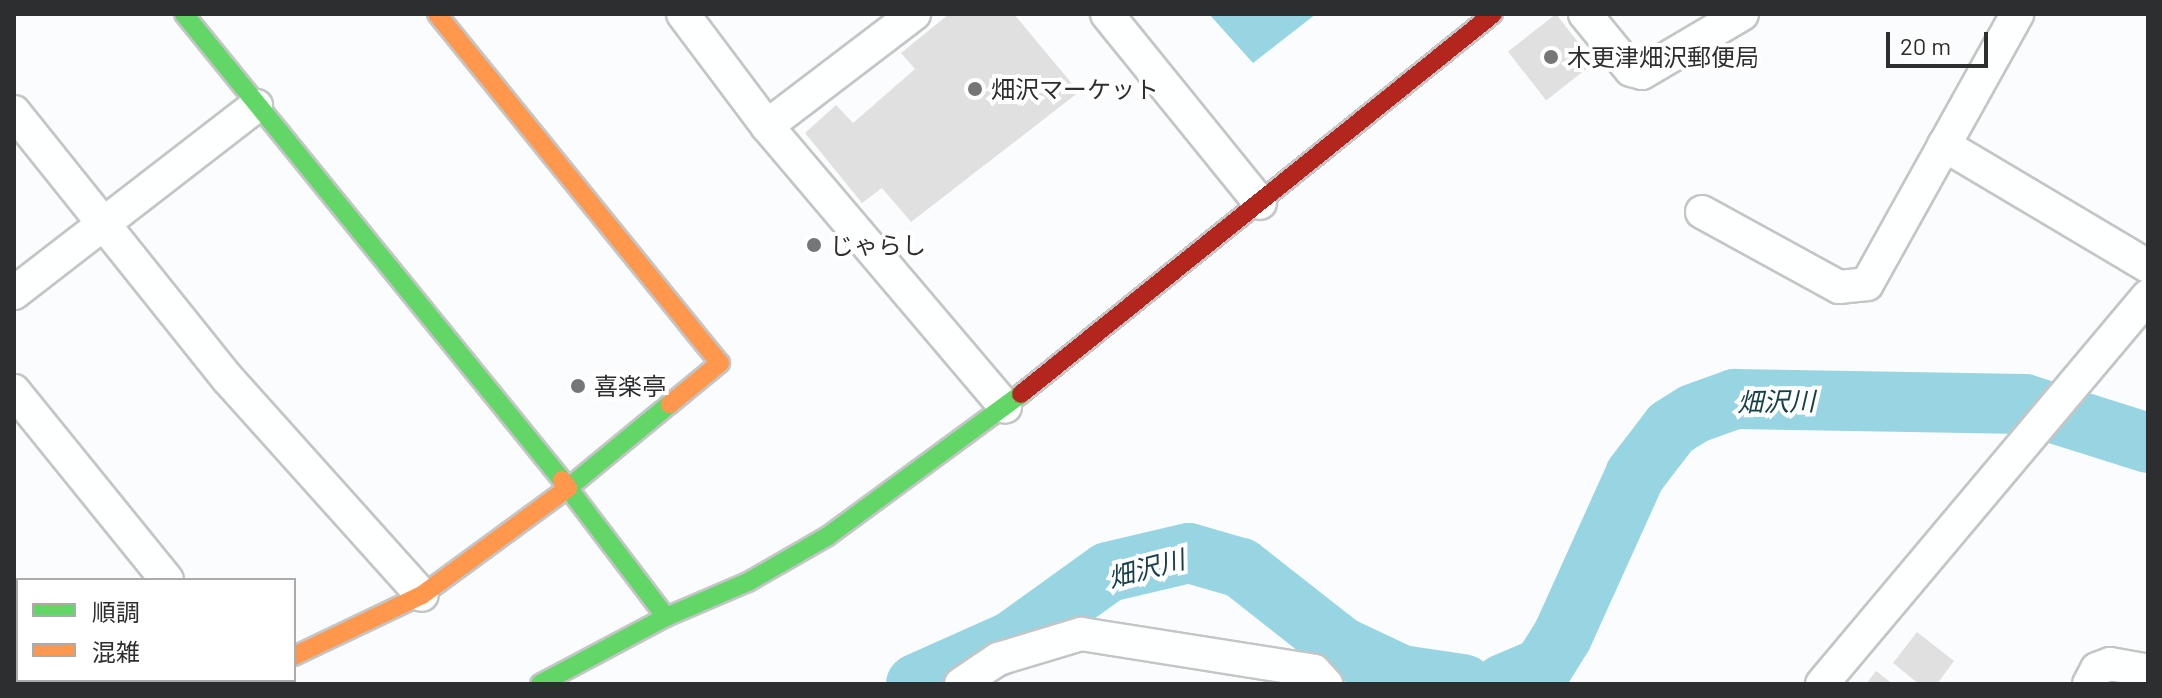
<!DOCTYPE html>
<meta charset="utf-8">
<style>
body{margin:0}
#map{position:relative;width:2162px;height:698px;overflow:hidden;background:#fbfcfd;font-family:Barlow,"Noto Sans JP",sans-serif}
div>[style]{position:absolute}
.water>*{inset:0;background:#98d5e3}
.river>*{height:60px;margin:-30px;padding:0 30px;transform-origin:30px;border-radius:30px;background:#98d5e3}
.building>*{inset:0;background:#e1e0e0;transform-origin:0 0}
.roads{filter:drop-shadow(2px 0 #c4c5c6) drop-shadow(-2px 0 #c4c5c6) drop-shadow(0 2px #c4c5c6) drop-shadow(0 -2px #c4c5c6)}
.street>*{height:32px;margin:-16px;padding:0 16px;transform-origin:16px;border-radius:16px;background:#feffff}
.fast>*{height:18px;margin:-9px;padding:0 9px;transform-origin:9px;border-radius:9px;background:#63d668}
.slow>*{height:18px;margin:-9px;padding:0 9px;transform-origin:9px;border-radius:9px;background:#ff974d}
.jam>*{height:18px;margin:-9px;padding:0 9px;transform-origin:9px;border-radius:9px;background:#b3261e}
.dots>*{width:22px;height:22px;translate:-50% -50%;box-sizing:border-box;border:4px solid #fff;border-radius:50%}
span{translate:-50% -50%;white-space:nowrap;text-align:center;line-height:1.15;-webkit-text-stroke:8px #fff;paint-order:stroke}
.poi-label{font-size:24px;color:#2d2e30}
.left{translate:0 -50%;text-align:left}
.water-label{font-size:26px;color:#163f48;font-style:italic}
.frame{position:absolute;inset:0;border:16px solid #2d2e30;pointer-events:none}
.legend{position:absolute;left:16px;top:578px;width:280px;height:104px;box-sizing:border-box;background:#fff;border:2px solid #ababac;margin:0;padding:10px 14px;list-style:none;font-size:24px;color:#2d2e30}
.legend li{display:flex;align-items:center;gap:16px;height:40px}
.legend b{width:40px;border:2px solid #ababac}
.scale{position:absolute;left:1886px;top:32px;width:102px;height:36px;box-sizing:border-box;border:4px solid #2d2e30;border-top:0;padding-left:10px;font-size:24px;line-height:28px;white-space:nowrap;color:#2d2e30;-webkit-text-stroke:6px #fff;paint-order:stroke}
</style>
<div id="map">
<div class="water">
<i style="clip-path:polygon(1209px 14px,1316px 14px,1253px 63px)"></i>
</div>
<div class="river">
<i style="left:916px;top:684px;width:105px;rotate:-24.1deg"></i>
<i style="left:1012px;top:641px;width:118px;rotate:-35.7deg"></i>
<i style="left:1108px;top:572px;width:83px;rotate:-13.2deg"></i>
<i style="left:1189px;top:553px;width:54px;rotate:16.1deg"></i>
<i style="left:1241px;top:568px;width:126px;rotate:38.2deg"></i>
<i style="left:1340px;top:646px;width:68px;rotate:25.4deg"></i>
<i style="left:1401px;top:675px;width:63px;rotate:8.3deg"></i>
<i style="left:1503px;top:684px;width:43px;rotate:-23deg"></i>
<i style="left:1543px;top:667px;width:36px;rotate:-58deg"></i>
<i style="left:1562px;top:637px;width:178px;rotate:-65.7deg"></i>
<i style="left:1635px;top:475px;width:59px;rotate:-52.5deg"></i>
<i style="left:1671px;top:428px;width:26px;rotate:-32deg"></i>
<i style="left:1693px;top:414px;width:45px;rotate:-19.7deg"></i>
<i style="left:1735px;top:399px;width:290px;rotate:1deg"></i>
<i style="left:2025px;top:404px;width:129px;rotate:17.6deg"></i>
</div>
<div class="building">
<i style="clip-path:polygon(949px 14px,1014px 14px,1079px 92px,911px 222px,882px 188px,862px 203px,805px 133px,836px 105px,853px 123px,915px 69px,901px 53px)"></i>
<i style="left:1556px;top:14px;width:62px;height:61px;rotate:52deg"></i>
<i style="clip-path:polygon(1917px 632px,1954px 661px,1937px 684px,1919px 684px,1893px 663px)"></i>
<i style="clip-path:polygon(1876px 671px,1893px 684px,1866px 684px)"></i>
</div>
<div class="roads">
<div class="street">
<i style="left:683px;top:14px;width:140px;rotate:53.1deg"></i>
<i style="left:767px;top:126px;width:368px;rotate:49.7deg"></i>
<i style="left:1107px;top:14px;width:243px;rotate:51deg"></i>
<i style="left:1585px;top:14px;width:72px;rotate:50.6deg"></i>
<i style="left:1631px;top:70px;width:11px;rotate:15deg"></i>
<i style="left:1642px;top:73px;width:116px;rotate:-30.5deg"></i>
<i style="left:14px;top:112px;width:342px;rotate:51.3deg"></i>
<i style="left:228px;top:379px;width:290px;rotate:48.1deg"></i>
<i style="left:767px;top:126px;width:185px;rotate:-37.3deg"></i>
<i style="left:1944px;top:145px;width:237px;rotate:30.7deg"></i>
<i style="left:1702px;top:212px;width:156px;rotate:28.7deg"></i>
<i style="left:1839px;top:287px;width:28px;rotate:-6deg"></i>
<i style="left:1867px;top:284px;width:309px;rotate:-60.9deg"></i>
<i style="left:14px;top:293px;width:306px;rotate:-37.7deg"></i>
<i style="left:14px;top:391px;width:243px;rotate:51deg"></i>
<i style="left:14px;top:658px;width:4px;rotate:-14deg"></i>
<i style="left:961px;top:684px;width:45px;rotate:-34deg"></i>
<i style="left:998px;top:659px;width:87px;rotate:-16.8deg"></i>
<i style="left:1081px;top:634px;width:236px;rotate:9deg"></i>
<i style="left:1314px;top:671px;width:18px;rotate:47deg"></i>
<i style="left:1822px;top:684px;width:507px;rotate:-49.96deg"></i>
<i style="left:2089px;top:684px;width:17px;rotate:-62deg"></i>
<i style="left:2097px;top:669px;width:14px;rotate:-21deg"></i>
<i style="left:2110px;top:664px;width:39px;rotate:10deg"></i>
</div>
<div class="fast">
<i style="left:184px;top:14px;width:600px;rotate:50.95deg"></i>
<i style="left:666px;top:617px;width:162px;rotate:-127.2deg"></i>
<i style="left:568px;top:488px;width:132px;rotate:-39.5deg"></i>
<i style="left:540px;top:684px;width:143px;rotate:-28deg"></i>
<i style="left:666px;top:617px;width:89px;rotate:-23.1deg"></i>
<i style="left:748px;top:582px;width:92px;rotate:-29.9deg"></i>
<i style="left:828px;top:536px;width:240px;rotate:-36.3deg"></i>
</div>
<div class="slow">
<i style="left:437px;top:14px;width:449px;rotate:51deg"></i>
<i style="left:720px;top:363px;width:65px;rotate:140.6deg"></i>
<i style="left:294px;top:656px;width:142px;rotate:-25.5deg"></i>
<i style="left:422px;top:595px;width:181px;rotate:-36.2deg"></i>
<i style="left:568px;top:488px;width:10px;rotate:-127deg"></i>
</div>
<div class="jam">
<i style="left:1021px;top:394px;width:606px;rotate:-38.84deg"></i>
</div>
</div>
<div class="dots">
<i style="left:1551px;top:57px;background:#757678"></i>
<i style="left:975px;top:89px;background:#757678"></i>
<i style="left:814px;top:245px;background:#757678"></i>
<i style="left:578px;top:386px;background:#757678"></i>
</div>
<div class="poi-label">
<span class="left" style="left:1567px;top:57px">木更津畑沢郵便局</span>
<span class="left" style="left:991px;top:89px">畑沢マーケット</span>
<span class="left" style="left:830px;top:245px">じゃらし</span>
<span class="left" style="left:594px;top:386px">喜楽亭</span>
</div>
<div class="water-label">
<span style="left:1776px;top:401px;rotate:-1deg">畑沢川</span>
<span style="left:1146px;top:568px;rotate:-15deg">畑沢川</span>
</div>
<div class="frame"></div>
<ul class="legend">
<li><b style="height:10px;background:#63d668"></b>順調</li>
<li><b style="height:10px;background:#ff974d"></b>混雑</li>
</ul>
<div class="scale">20 m</div>
</div>
